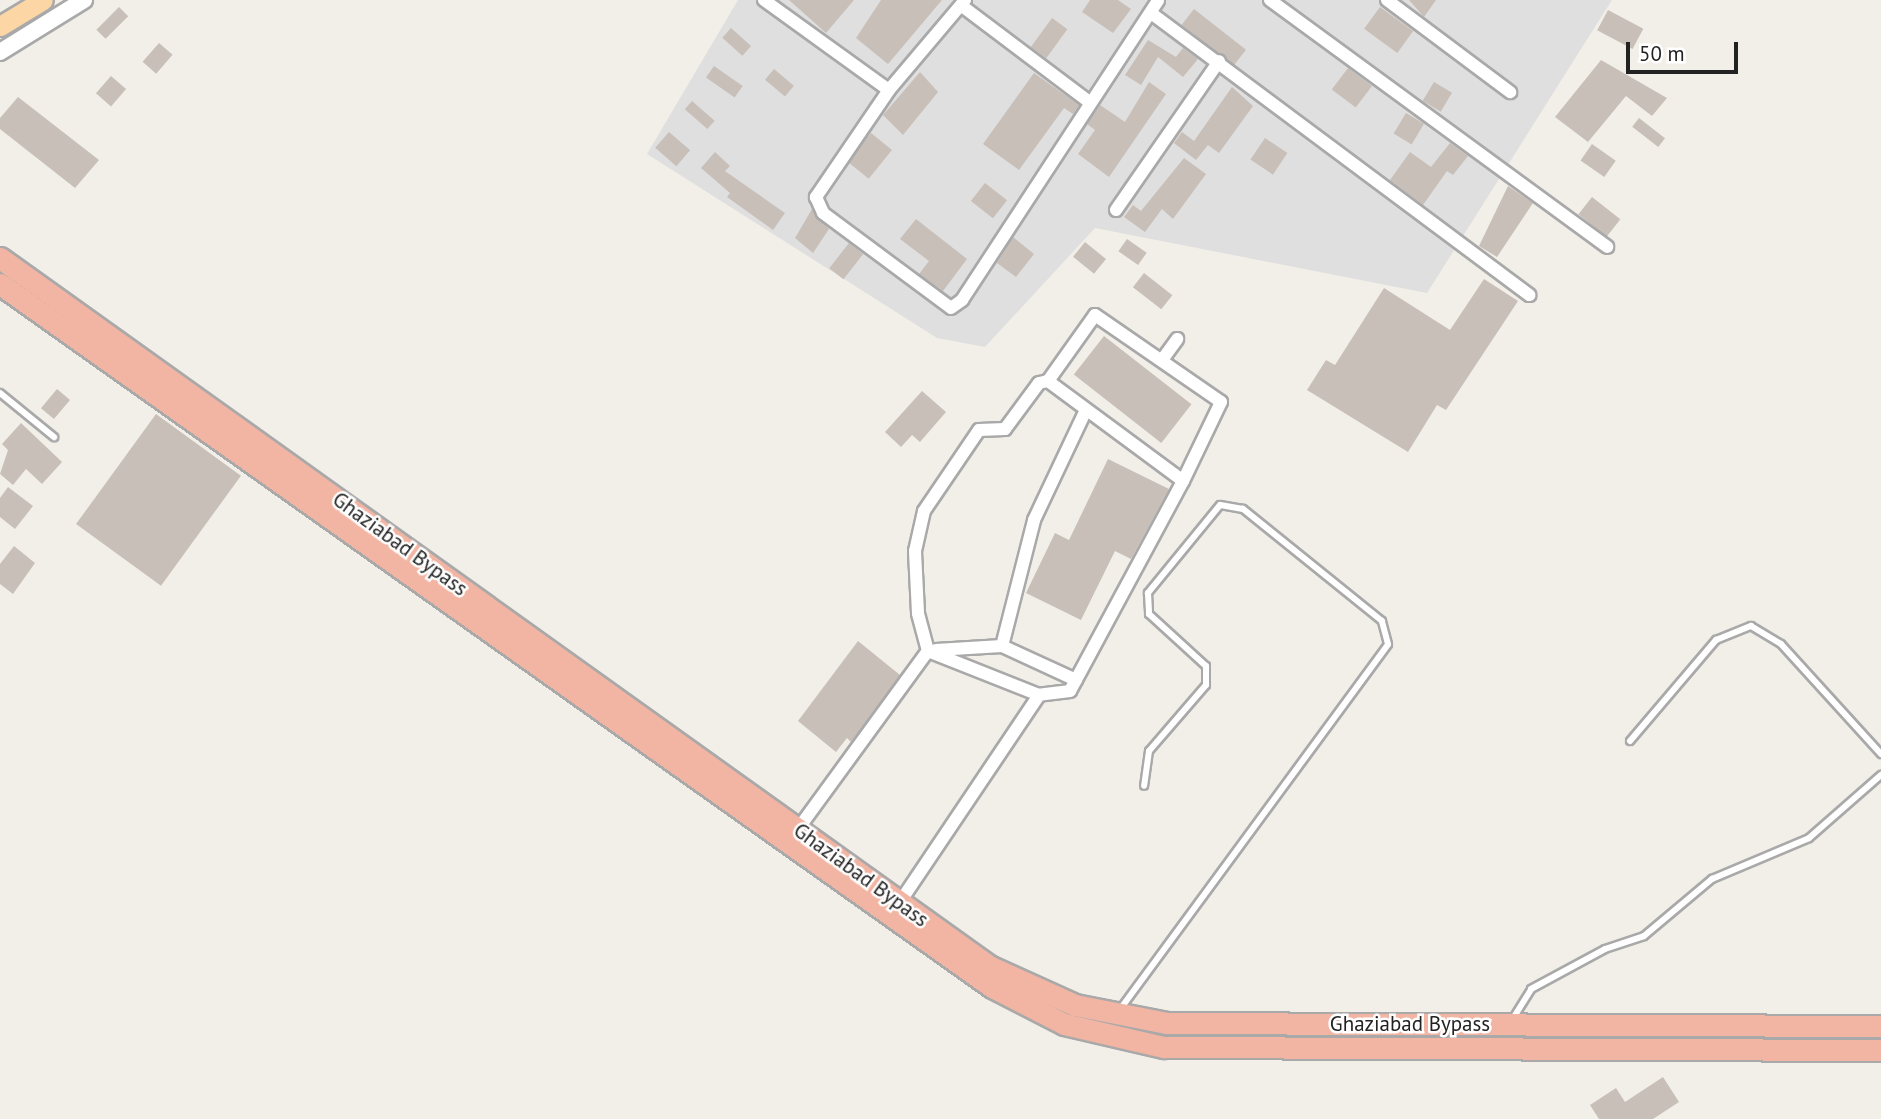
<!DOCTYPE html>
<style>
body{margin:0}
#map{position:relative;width:1881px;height:1119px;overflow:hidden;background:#f2efe9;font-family:"PT Sans",sans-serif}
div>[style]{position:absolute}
.residential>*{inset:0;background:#e0dfdf}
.building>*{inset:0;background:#c7bfb8;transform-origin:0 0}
.roads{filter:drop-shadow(2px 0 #a9a9a9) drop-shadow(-2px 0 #a9a9a9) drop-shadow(0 2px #a9a9a9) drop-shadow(0 -2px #a9a9a9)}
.service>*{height:6px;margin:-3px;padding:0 3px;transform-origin:3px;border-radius:3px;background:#fff}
.minor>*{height:12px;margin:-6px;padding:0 6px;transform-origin:6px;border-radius:6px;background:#fff}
.tertiary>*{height:16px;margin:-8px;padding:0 8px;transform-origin:8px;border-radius:8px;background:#fff}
.primary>*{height:19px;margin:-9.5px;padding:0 9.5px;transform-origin:9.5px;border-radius:9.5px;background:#fcd6a4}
.trunk>*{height:21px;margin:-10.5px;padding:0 10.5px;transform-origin:10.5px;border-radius:10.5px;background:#f2b4a3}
span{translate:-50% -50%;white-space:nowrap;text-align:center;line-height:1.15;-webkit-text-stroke:5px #fff;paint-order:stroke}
.street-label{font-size:21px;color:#222}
.scale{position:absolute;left:1626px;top:42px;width:112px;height:32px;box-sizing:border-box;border:4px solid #222;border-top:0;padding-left:9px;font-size:21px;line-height:24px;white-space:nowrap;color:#222;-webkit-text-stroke:5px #fff;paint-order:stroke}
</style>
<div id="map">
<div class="residential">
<i style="clip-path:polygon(738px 0,1612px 0,1427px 293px,1095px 228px,985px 347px,937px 338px,647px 154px)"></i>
</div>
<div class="building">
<i style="clip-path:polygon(789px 0,854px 0,826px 33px)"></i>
<i style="clip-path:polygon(881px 0,942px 0,888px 64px,856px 38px)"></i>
<i style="clip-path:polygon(1090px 0,1118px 0,1131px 9px,1113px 33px,1082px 12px)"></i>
<i style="clip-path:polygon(1409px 0,1436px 0,1424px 17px)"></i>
<i style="left:119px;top:7px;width:13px;height:32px;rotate:45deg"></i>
<i style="left:1380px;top:7px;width:41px;height:27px;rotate:36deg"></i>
<i style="left:1194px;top:9px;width:66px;height:20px;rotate:38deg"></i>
<i style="left:1608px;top:10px;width:40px;height:23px;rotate:28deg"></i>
<i style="left:1052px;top:18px;width:19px;height:36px;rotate:36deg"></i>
<i style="left:731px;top:28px;width:27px;height:13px;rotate:42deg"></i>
<i style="clip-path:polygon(1148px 40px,1176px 57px,1183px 48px,1198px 59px,1183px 77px,1158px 57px,1141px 85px,1125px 75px)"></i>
<i style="left:159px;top:43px;width:18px;height:25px;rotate:41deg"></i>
<i style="clip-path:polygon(1601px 60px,1667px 98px,1652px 116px,1626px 96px,1588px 142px,1555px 117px)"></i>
<i style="left:714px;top:66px;width:35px;height:14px;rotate:35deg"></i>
<i style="left:1348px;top:68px;width:30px;height:27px;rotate:37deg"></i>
<i style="left:774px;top:69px;width:26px;height:14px;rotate:40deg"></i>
<i style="clip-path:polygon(920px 72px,938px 92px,903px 135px,883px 115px)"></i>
<i style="clip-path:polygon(1034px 73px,1079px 105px,1073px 114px,1064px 108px,1019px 170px,983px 144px)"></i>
<i style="left:111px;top:76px;width:20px;height:23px;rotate:41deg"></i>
<i style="clip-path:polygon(1149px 82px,1166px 94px,1109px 177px,1078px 154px,1095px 130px,1087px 124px,1100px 105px,1125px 122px)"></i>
<i style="left:1434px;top:82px;width:21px;height:22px;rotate:31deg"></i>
<i style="clip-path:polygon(1232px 87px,1253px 106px,1219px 153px,1208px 145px,1196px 160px,1174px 143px,1182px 132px,1194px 141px)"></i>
<i style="clip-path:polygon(18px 97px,99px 160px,75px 188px,0 129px,0 118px)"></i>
<i style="left:692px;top:101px;width:30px;height:11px;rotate:41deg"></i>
<i style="left:1406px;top:113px;width:21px;height:24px;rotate:31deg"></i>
<i style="left:1639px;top:118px;width:33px;height:11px;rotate:38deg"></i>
<i style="left:669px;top:132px;width:28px;height:21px;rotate:41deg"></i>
<i style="left:871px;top:133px;width:27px;height:37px;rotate:39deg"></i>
<i style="left:1265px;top:138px;width:27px;height:26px;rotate:34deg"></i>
<i style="clip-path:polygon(1450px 143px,1468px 156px,1453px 175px,1447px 171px,1423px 205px,1390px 180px,1410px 152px,1431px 167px)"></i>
<i style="left:1592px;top:144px;width:29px;height:20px;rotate:35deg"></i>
<i style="clip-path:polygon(715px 152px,730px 166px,725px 171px,785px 213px,773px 230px,727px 197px,730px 193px,701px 168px)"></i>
<i style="clip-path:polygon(1184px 158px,1206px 174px,1173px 219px,1162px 209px,1145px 232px,1124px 217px,1133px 205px,1141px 211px)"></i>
<i style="left:985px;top:183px;width:28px;height:23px;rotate:38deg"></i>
<i style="clip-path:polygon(1508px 186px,1533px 203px,1497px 257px,1479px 246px)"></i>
<i style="left:1592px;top:197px;width:36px;height:22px;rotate:38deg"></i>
<i style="clip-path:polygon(812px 209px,829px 229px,813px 253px,795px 238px)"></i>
<i style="clip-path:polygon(916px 219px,967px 259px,943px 291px,919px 274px,929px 261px,900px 239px)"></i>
<i style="clip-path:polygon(1013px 237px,1034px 254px,1016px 277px,997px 263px)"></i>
<i style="left:1127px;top:239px;width:24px;height:15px;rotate:35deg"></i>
<i style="left:1085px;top:242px;width:27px;height:19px;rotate:39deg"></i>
<i style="left:849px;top:243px;width:18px;height:32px;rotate:38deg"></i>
<i style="left:1144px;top:273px;width:36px;height:18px;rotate:38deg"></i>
<i style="clip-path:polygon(1484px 279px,1518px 301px,1446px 410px,1437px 405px,1408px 452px,1307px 390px,1326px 360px,1335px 365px,1384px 288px,1450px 330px)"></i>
<i style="left:1104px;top:336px;width:111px;height:49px;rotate:38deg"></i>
<i style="left:57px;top:389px;width:17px;height:25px;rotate:40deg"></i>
<i style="clip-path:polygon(922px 391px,946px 412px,920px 442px,912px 435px,901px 447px,885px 432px)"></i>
<i style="left:156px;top:414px;width:105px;height:136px;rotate:36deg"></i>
<i style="clip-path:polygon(21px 423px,62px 462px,42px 484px,26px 469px,13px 485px,0 474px,8px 450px,2px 444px)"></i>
<i style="clip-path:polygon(1108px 459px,1169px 489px,1131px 559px,1115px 551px,1081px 620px,1026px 593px,1055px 533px,1069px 540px)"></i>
<i style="clip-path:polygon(8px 487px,33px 506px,15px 529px,0 517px,0 498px)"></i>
<i style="clip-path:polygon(14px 546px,35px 563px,13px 594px,0 584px,0 564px)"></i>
<i style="clip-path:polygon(858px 641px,900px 675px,851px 742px,847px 738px,836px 752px,798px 721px)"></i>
<i style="clip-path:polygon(1663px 1077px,1679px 1102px,1653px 1119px,1599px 1119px,1590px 1105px,1616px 1088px,1625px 1102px)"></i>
</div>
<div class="roads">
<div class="service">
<i style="left:0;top:393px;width:70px;rotate:39.2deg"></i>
<i style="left:1630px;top:741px;width:133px;rotate:-49.6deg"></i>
<i style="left:1716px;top:640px;width:38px;rotate:-22deg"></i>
<i style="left:1751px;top:626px;width:35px;rotate:31deg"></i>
<i style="left:1781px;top:644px;width:149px;rotate:47.7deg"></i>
<i style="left:1121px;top:1008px;width:451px;rotate:-53.7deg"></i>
<i style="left:1388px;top:644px;width:24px;rotate:-105deg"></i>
<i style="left:1382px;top:621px;width:179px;rotate:-141.1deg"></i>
<i style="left:1243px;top:509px;width:23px;rotate:-170deg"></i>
<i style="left:1220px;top:505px;width:114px;rotate:129.3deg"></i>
<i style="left:1148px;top:593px;width:21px;rotate:87deg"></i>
<i style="left:1149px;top:614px;width:77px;rotate:42.4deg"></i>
<i style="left:1206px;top:666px;width:19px;rotate:90deg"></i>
<i style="left:1206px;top:685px;width:87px;rotate:130.8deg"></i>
<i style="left:1149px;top:751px;width:35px;rotate:98deg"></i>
<i style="left:1512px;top:1020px;width:36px;rotate:-58deg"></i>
<i style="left:1531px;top:989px;width:84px;rotate:-28.4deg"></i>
<i style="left:1605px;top:949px;width:41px;rotate:-18.4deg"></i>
<i style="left:1644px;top:936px;width:89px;rotate:-40deg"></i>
<i style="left:1712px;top:879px;width:105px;rotate:-22.9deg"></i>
<i style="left:1809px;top:838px;width:96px;rotate:-41.2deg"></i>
</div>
<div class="minor">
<i style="left:764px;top:0;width:154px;rotate:35.8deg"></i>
<i style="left:965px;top:0;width:118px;rotate:130.2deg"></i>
<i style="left:889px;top:90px;width:130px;rotate:124.3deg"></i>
<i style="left:816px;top:197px;width:17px;rotate:66deg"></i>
<i style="left:823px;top:213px;width:159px;rotate:36.6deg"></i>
<i style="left:951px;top:308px;width:14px;rotate:-36deg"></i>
<i style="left:962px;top:300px;width:358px;rotate:-56.8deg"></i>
<i style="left:1270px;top:0;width:418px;rotate:36.2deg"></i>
<i style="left:1387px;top:0;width:154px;rotate:36.8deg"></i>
<i style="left:962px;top:6px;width:158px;rotate:37deg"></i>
<i style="left:1151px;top:13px;width:472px;rotate:36.7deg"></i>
<i style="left:1116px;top:210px;width:181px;rotate:-55.3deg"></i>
<i style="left:1162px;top:360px;width:26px;rotate:-54deg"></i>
<i style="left:1048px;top:381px;width:168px;rotate:36.5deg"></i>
<i style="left:1183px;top:481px;width:238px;rotate:118.3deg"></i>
<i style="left:1070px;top:691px;width:31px;rotate:173deg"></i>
<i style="left:1039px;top:695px;width:119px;rotate:-158.4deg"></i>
<i style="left:928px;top:651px;width:39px;rotate:-105deg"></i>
<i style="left:918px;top:613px;width:62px;rotate:-92.8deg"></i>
<i style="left:915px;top:551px;width:41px;rotate:-77.3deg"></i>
<i style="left:924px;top:511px;width:98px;rotate:-55.8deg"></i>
<i style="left:979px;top:430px;width:26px;rotate:-2deg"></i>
<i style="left:1005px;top:429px;width:57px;rotate:-53.5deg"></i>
<i style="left:1039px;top:383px;width:9px;rotate:-13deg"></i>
<i style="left:1048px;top:381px;width:81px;rotate:-54.5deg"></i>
<i style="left:1095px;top:315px;width:153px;rotate:34.6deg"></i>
<i style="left:1221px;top:402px;width:88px;rotate:115.7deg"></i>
<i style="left:936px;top:650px;width:66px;rotate:-3.5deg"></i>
<i style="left:1076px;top:680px;width:81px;rotate:-155.3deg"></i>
<i style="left:1002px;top:646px;width:130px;rotate:-75.7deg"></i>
<i style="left:1034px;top:520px;width:119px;rotate:-64.7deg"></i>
<i style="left:798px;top:829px;width:220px;rotate:-53.9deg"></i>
<i style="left:900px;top:902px;width:249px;rotate:-56.1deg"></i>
</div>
<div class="tertiary">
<i style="left:0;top:52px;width:99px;rotate:-31.8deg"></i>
</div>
<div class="primary">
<i style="left:0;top:26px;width:50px;rotate:-31.2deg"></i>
</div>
<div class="trunk">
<i style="left:0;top:258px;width:1216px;rotate:35.6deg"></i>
<i style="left:989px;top:966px;width:94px;rotate:24.4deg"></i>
<i style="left:1075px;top:1005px;width:94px;rotate:11.1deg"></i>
<i style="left:1167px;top:1023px;width:714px;rotate:0.24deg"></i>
<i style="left:0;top:284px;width:1216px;rotate:35.32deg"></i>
<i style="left:992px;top:987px;width:81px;rotate:27.2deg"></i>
<i style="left:1064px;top:1024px;width:103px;rotate:13deg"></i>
<i style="left:1164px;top:1047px;width:717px;rotate:0.24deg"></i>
</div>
</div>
<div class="street-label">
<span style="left:400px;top:544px;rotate:36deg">Ghaziabad Bypass</span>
<span style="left:861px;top:875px;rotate:36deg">Ghaziabad Bypass</span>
<span style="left:1410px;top:1024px">Ghaziabad Bypass</span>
</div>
<div class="scale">50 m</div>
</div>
